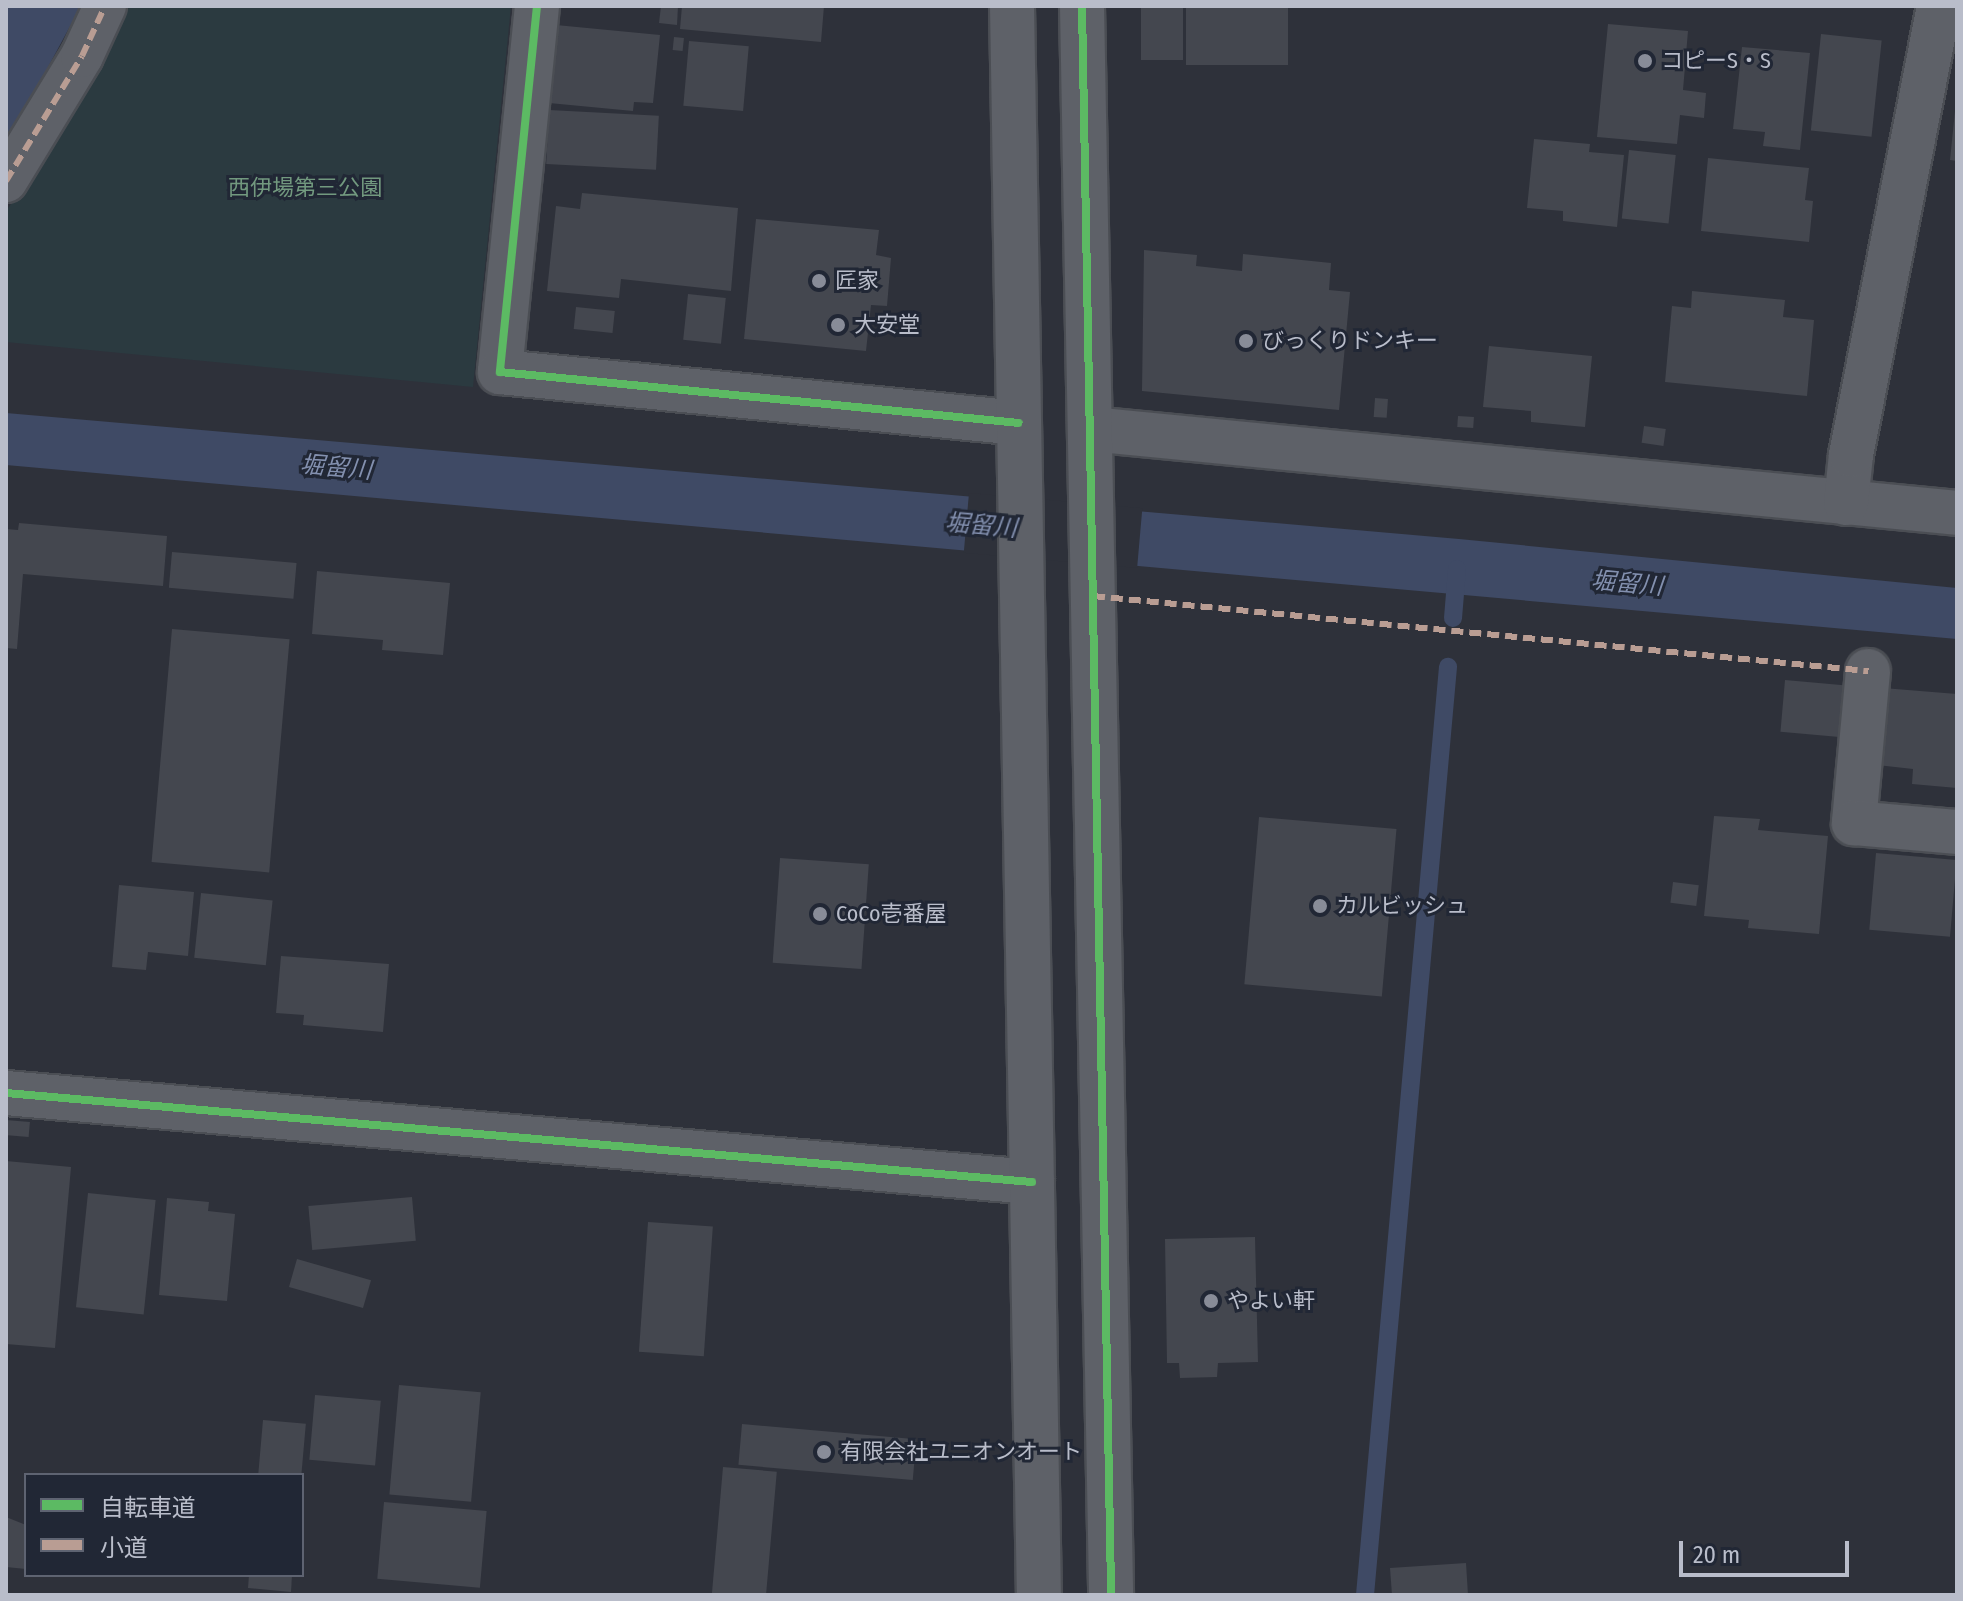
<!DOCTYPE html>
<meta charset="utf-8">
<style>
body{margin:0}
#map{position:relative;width:1963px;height:1601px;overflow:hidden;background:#2e313a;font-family:"Fira Sans Condensed","Noto Sans JP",sans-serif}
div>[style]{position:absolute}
.green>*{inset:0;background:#2b3a40}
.water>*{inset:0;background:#3f4a65}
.pier>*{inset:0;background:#2e313a;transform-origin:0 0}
.stream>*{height:18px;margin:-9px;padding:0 9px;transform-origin:9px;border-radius:9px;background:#3f4a65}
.building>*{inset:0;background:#44474f;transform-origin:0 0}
.roads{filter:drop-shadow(2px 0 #4b4e54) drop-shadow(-2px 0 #4b4e54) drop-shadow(0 2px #4b4e54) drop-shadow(0 -2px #4b4e54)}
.pedestrian>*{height:42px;margin:-21px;padding:0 21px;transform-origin:21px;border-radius:21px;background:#5e6168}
.minor>*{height:44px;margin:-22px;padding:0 22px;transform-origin:22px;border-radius:22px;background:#5e6168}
.tertiary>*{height:44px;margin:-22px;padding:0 22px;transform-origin:22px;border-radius:22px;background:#5e6168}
.quiet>*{height:6px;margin-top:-3px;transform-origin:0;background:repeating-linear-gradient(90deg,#b99d93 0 12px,transparent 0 18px)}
.cycleway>*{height:8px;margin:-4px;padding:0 4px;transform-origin:4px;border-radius:4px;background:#5cba63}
.dots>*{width:22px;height:22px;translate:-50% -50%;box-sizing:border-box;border:4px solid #212735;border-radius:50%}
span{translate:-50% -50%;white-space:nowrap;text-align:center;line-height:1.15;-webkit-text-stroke:6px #212735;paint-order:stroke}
.poi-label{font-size:22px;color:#b9bdca}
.left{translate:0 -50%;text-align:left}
.park-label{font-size:22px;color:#72997f}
.water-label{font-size:24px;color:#8390af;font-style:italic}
.frame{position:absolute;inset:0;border:8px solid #b9bdca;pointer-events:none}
.legend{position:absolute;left:24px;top:1473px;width:280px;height:104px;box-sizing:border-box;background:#212735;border:2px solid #5e6371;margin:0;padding:10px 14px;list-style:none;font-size:24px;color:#b9bdca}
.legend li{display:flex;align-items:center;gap:16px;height:40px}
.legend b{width:40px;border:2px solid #5e6371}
.scale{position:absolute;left:1679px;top:1541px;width:170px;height:36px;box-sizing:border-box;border:4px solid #b9bdca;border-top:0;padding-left:10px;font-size:24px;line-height:28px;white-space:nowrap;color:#b9bdca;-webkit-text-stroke:6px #212735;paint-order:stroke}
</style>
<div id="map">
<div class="green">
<i style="clip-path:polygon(123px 6px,511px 6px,473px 387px,6px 342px,6px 211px,40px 163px)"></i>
</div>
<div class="water">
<i style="clip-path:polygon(6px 6px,81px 6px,6px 145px)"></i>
<i style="clip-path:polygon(6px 413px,1459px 539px,1957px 588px,1957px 639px,6px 465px)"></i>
</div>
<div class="pier">
<i style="left:969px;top:493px;width:174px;height:60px;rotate:5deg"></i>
</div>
<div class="stream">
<i style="left:1453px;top:618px;width:49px;rotate:-85.3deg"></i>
<i style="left:1365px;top:1595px;width:932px;rotate:-84.89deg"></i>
</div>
<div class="building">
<i style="clip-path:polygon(661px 6px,678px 6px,677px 25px,659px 23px)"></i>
<i style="clip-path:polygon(682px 6px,824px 6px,821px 42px,680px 29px)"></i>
<i style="left:1141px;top:6px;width:42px;height:54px"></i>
<i style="left:1186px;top:6px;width:102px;height:59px"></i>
<i style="clip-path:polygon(1608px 24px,1688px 31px,1683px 90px,1706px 93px,1704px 118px,1680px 115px,1677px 144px,1597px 137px)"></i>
<i style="clip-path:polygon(556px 25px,660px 35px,653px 103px,634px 102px,633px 111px,549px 103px)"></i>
<i style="left:1821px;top:34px;width:61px;height:97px;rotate:6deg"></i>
<i style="left:674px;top:37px;width:10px;height:13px;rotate:6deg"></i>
<i style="left:689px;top:41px;width:60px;height:65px;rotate:5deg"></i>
<i style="clip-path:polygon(1742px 47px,1810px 53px,1800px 150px,1763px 146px,1765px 132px,1733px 129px)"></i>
<i style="left:549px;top:110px;width:110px;height:54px;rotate:3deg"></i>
<i style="clip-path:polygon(1955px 111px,1957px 111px,1957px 161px,1950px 160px)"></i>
<i style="clip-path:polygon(1534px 139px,1590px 144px,1589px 152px,1624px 155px,1617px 227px,1563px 221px,1563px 211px,1527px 208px)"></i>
<i style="left:1629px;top:150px;width:47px;height:69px;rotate:6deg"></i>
<i style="clip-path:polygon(1708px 158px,1809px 168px,1805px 200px,1813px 201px,1809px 242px,1701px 231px)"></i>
<i style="clip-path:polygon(582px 193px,738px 208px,731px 291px,621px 279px,619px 298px,547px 291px,556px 206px,580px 209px)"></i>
<i style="clip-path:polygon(756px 219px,879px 230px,876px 255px,891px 258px,887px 306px,871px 305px,866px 351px,744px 339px)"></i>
<i style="clip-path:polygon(1144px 250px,1197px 255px,1196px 266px,1242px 271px,1243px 254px,1331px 263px,1329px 290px,1350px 292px,1339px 410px,1142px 391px)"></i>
<i style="clip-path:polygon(1692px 291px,1785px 300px,1783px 317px,1814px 320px,1807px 396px,1665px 382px,1672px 306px,1691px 308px)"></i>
<i style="left:688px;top:294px;width:38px;height:46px;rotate:6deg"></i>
<i style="left:576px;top:307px;width:39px;height:22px;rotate:6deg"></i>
<i style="clip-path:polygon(1489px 346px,1592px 356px,1585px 427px,1531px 422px,1531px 411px,1483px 407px)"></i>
<i style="left:1375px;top:398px;width:13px;height:19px;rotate:4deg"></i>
<i style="left:1458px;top:416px;width:16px;height:11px;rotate:4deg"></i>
<i style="left:1644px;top:426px;width:22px;height:17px;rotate:8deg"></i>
<i style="clip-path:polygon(19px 523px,167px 536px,163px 586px,23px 574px,17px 649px,6px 648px,6px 529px,18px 530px)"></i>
<i style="left:172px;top:552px;width:125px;height:36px;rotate:5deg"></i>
<i style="clip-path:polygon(317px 571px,450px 583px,443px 655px,382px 650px,383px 640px,312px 634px)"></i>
<i style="left:172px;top:629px;width:118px;height:234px;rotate:5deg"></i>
<i style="left:1785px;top:680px;width:59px;height:52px;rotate:5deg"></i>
<i style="clip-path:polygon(1883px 688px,1957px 694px,1957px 788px,1912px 784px,1913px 769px,1877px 765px)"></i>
<i style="clip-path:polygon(1714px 816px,1760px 819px,1758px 830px,1828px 836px,1819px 934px,1748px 928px,1749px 920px,1704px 916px)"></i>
<i style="left:1259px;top:817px;width:138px;height:168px;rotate:5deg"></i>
<i style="left:1876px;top:853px;width:81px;height:77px;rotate:5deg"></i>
<i style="left:780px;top:858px;width:89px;height:105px;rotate:4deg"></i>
<i style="left:1673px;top:882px;width:26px;height:21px;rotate:7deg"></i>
<i style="clip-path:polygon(119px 885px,194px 892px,188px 956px,148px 952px,146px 970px,112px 967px)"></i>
<i style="left:201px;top:893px;width:72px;height:65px;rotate:6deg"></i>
<i style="clip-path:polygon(281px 956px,389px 964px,383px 1032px,303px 1025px,304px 1015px,276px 1013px)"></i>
<i style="left:6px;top:1120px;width:24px;height:15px;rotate:5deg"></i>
<i style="clip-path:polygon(6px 1161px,71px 1167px,55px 1348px,6px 1344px)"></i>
<i style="left:88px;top:1193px;width:68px;height:115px;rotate:6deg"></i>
<i style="left:412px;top:1197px;width:44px;height:104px;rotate:85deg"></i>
<i style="clip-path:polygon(167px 1198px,209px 1202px,208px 1211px,235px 1214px,227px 1301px,159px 1295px)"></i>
<i style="left:648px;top:1222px;width:65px;height:130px;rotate:4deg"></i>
<i style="clip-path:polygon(1255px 1237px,1258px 1362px,1218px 1363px,1217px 1377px,1180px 1378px,1179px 1363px,1167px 1363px,1165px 1239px)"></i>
<i style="left:297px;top:1259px;width:77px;height:29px;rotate:16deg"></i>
<i style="left:399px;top:1385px;width:82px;height:110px;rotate:5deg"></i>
<i style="left:315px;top:1395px;width:66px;height:65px;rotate:5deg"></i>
<i style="left:263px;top:1420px;width:43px;height:55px;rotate:5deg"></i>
<i style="left:742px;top:1424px;width:175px;height:41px;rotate:5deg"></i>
<i style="left:723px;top:1467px;width:54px;height:129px;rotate:5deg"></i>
<i style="left:384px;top:1502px;width:103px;height:77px;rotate:5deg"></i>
<i style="clip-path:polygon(6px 1517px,26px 1525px,26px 1569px,6px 1567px)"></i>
<i style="clip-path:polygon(1466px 1563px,1468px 1595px,1392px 1595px,1390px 1568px)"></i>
<i style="clip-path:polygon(249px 1575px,292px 1575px,291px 1592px,248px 1588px)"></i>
</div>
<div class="roads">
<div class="pedestrian">
<i style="left:6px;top:181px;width:146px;rotate:-58.7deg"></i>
<i style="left:82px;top:56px;width:55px;rotate:-65.3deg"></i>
</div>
<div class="minor">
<i style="left:537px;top:6px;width:368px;rotate:95.8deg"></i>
<i style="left:500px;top:372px;width:521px;rotate:5.61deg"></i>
<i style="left:1090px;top:429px;width:871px;rotate:5.53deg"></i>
<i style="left:1868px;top:671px;width:153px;rotate:95.3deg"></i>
<i style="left:1854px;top:823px;width:103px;rotate:5deg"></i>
<i style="left:6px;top:1093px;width:1030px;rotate:4.96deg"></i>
</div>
<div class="tertiary">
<i style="left:1012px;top:6px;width:1589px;rotate:89.03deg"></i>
<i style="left:1082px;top:6px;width:1589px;rotate:88.95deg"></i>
<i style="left:1846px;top:503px;width:48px;rotate:-84.1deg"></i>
<i style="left:1851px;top:455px;width:458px;rotate:-78.9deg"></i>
</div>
</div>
<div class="quiet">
<i style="left:6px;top:181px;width:146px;rotate:-58.7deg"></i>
<i style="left:82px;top:56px;width:55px;rotate:-65.3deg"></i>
<i style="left:1093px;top:596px;width:779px;rotate:5.53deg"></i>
</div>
<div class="cycleway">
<i style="left:537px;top:6px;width:368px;rotate:95.8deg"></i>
<i style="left:500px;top:372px;width:521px;rotate:5.61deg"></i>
<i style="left:1082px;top:6px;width:1589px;rotate:88.95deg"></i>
<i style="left:6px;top:1093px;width:1030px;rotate:4.96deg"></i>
</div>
<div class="dots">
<i style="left:1645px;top:61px;background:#888c98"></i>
<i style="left:819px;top:281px;background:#888c98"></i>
<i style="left:838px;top:325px;background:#888c98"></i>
<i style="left:1246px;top:341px;background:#888c98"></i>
<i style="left:1320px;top:906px;background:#888c98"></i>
<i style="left:820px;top:914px;background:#888c98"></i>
<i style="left:1211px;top:1301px;background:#888c98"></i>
<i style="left:824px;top:1452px;background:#888c98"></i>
</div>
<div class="poi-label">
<span class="left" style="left:1661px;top:61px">コピーS・S</span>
<span class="left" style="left:835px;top:281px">匠家</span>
<span class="left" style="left:854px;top:325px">大安堂</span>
<span class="left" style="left:1262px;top:341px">びっくりドンキー</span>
<span class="left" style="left:1336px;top:906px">カルビッシュ</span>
<span class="left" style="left:836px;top:914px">CoCo壱番屋</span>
<span class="left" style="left:1227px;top:1301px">やよい軒</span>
<span class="left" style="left:840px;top:1452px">有限会社ユニオンオート</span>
</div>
<div class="park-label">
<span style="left:305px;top:188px">西伊場第三公園</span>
</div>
<div class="water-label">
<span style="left:336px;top:468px;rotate:5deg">堀留川</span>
<span style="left:981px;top:526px;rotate:5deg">堀留川</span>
<span style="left:1627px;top:584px;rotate:5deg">堀留川</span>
</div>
<div class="frame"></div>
<ul class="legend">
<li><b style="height:10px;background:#5cba63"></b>自転車道</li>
<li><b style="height:10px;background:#b99d93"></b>小道</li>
</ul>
<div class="scale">20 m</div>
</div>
